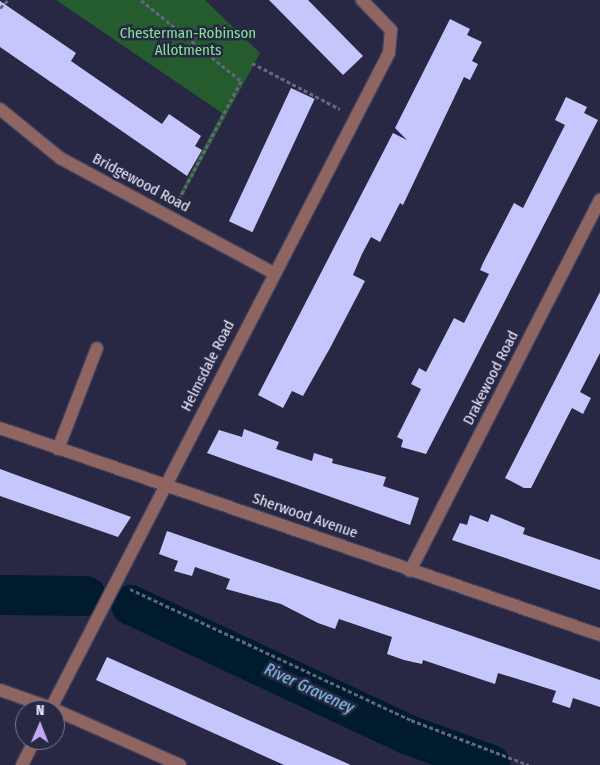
<!DOCTYPE html>
<style>
body{margin:0}
#map{position:relative;width:600px;height:765px;overflow:hidden;background:#282844;font-family:"Fira Sans Condensed",sans-serif}
div>[style]{position:absolute}
.green>*{inset:0;background:#245c2e}
.river>*{height:40px;margin:-20px;padding:0 20px;transform-origin:20px;border-radius:20px;background:#001c2c}
.building>*{inset:0;background:#c5c7fc;transform-origin:0 0}
.path>*{height:3px;margin-top:-1.5px;transform-origin:0;background:repeating-linear-gradient(90deg,#64657e 0 4px,transparent 0 6.5px)}
.roads{filter:drop-shadow(1px 0 #43435e) drop-shadow(-1px 0 #43435e) drop-shadow(0 1px #43435e) drop-shadow(0 -1px #43435e)}
.service>*{height:12px;margin:-6px;padding:0 6px;transform-origin:6px;border-radius:6px;background:#8f6561}
.minor>*{height:12px;margin:-6px;padding:0 6px;transform-origin:6px;border-radius:6px;background:#8f6561}
span{translate:-50% -50%;white-space:nowrap;text-align:center;line-height:1.15;-webkit-text-stroke:5px #282844;paint-order:stroke}
.park-label{font-size:15px;color:#80e68f}
.street-label{font-size:15px;color:#ebecff}
.water-label{font-size:16px;color:#86d0f7;font-style:italic}
.north{position:absolute;left:15px;top:700px;width:50px;height:50px;box-sizing:border-box;background:#282844;border:1px solid #76768f;border-radius:50%;rotate:1deg;font-size:14px;font-weight:700;line-height:20px;text-align:center;color:#ebecff}
.north::after{content:'';display:block;margin:auto;width:18px;height:22px;background:#c0a8f4;clip-path:polygon(50% 0,100% 100%,50% 72%,0 100%)}
</style>
<div id="map">
<div class="green">
<i style="clip-path:polygon(56px 0,205px 0,260px 53px,182px 197px,179px 195px,222px 113px)"></i>
</div>
<div class="river">
<i style="left:0;top:595px;width:86px;rotate:0.7deg"></i>
<i style="left:131px;top:605px;width:304px;rotate:25.1deg"></i>
<i style="left:406px;top:734px;width:90px;rotate:20deg"></i>
</div>
<div class="building">
<i style="clip-path:polygon(269px 0,308px 0,363px 56px,343px 75px)"></i>
<i style="clip-path:polygon(0 1px,76px 53px,71px 61px,162px 124px,169px 114px,201px 136px,195px 146px,202px 150px,187px 176px,0 47px)"></i>
<i style="clip-path:polygon(450px 19px,470px 29px,467px 35px,482px 42px,472px 61px,478px 64px,470px 80px,464px 77px,403px 205px,400px 203px,380px 242px,371px 237px,362px 254px,353px 275px,365px 281px,330px 348px,303px 396px,292px 391px,283px 408px,258px 395px,393px 133px,407px 140px,395px 128px)"></i>
<i style="left:291px;top:88px;width:26px;height:147px;rotate:25deg"></i>
<i style="clip-path:polygon(566px 97px,587px 107px,584px 113px,598px 120px,426px 454px,401px 447px,403px 440px,397px 437px,421px 389px,411px 384px,419px 368px,426px 372px,454px 318px,464px 323px,489px 274px,480px 270px,483px 263px,514px 203px,523px 208px,565px 125px,555px 120px)"></i>
<i style="clip-path:polygon(600px 292px,600px 353px,580px 392px,591px 398px,583px 414px,572px 408px,531px 488px,524px 488px,505px 478px)"></i>
<i style="clip-path:polygon(244px 429px,279px 442px,276px 449px,312px 461px,314px 453px,333px 459px,332px 463px,386px 477px,383px 486px,419px 498px,410px 525px,207px 453px,219px 430px,242px 437px)"></i>
<i style="clip-path:polygon(0 469px,131px 517px,118px 537px,0 496px)"></i>
<i style="clip-path:polygon(491px 514px,525px 528px,523px 534px,600px 560px,600px 590px,452px 540px,460px 523px,467px 525px,470px 515px,488px 522px)"></i>
<i style="clip-path:polygon(167px 531px,600px 680px,600px 707px,573px 698px,570px 708px,552px 702px,556px 691px,498px 673px,495px 684px,423px 660px,422px 664px,404px 660px,387px 654px,392px 637px,339px 619px,335px 629px,318px 623px,281px 604px,226px 589px,230px 579px,195px 567px,192px 576px,174px 571px,178px 561px,159px 554px)"></i>
<i style="clip-path:polygon(107px 657px,264px 727px,351px 765px,284px 765px,96px 680px)"></i>
</div>
<div class="path">
<i style="left:141px;top:0;width:129px;rotate:39deg"></i>
<i style="left:241px;top:81px;width:133px;rotate:117.7deg"></i>
<i style="left:0;top:8px;width:11px;rotate:-45deg"></i>
<i style="left:252px;top:63px;width:99px;rotate:27.6deg"></i>
<i style="left:130px;top:589px;width:310px;rotate:25deg"></i>
<i style="left:411px;top:720px;width:126px;rotate:20.9deg"></i>
</div>
<div class="roads">
<div class="service">
<i style="left:58px;top:449px;width:108px;rotate:-68.9deg"></i>
</div>
<div class="minor">
<i style="left:0;top:109px;width:77px;rotate:39.2deg"></i>
<i style="left:60px;top:158px;width:244px;rotate:28.3deg"></i>
<i style="left:0;top:428px;width:635px;rotate:19.03deg"></i>
<i style="left:410px;top:571px;width:417px;rotate:-62.9deg"></i>
<i style="left:0;top:690px;width:54px;rotate:19.4deg"></i>
<i style="left:51px;top:708px;width:141px;rotate:23.8deg"></i>
<i style="left:50px;top:710px;width:739px;rotate:-62.71deg"></i>
<i style="left:389px;top:53px;width:23px;rotate:-85deg"></i>
<i style="left:391px;top:30px;width:42px;rotate:-134deg"></i>
<i style="left:22px;top:765px;width:28px;rotate:-63deg"></i>
</div>
</div>
<div class="park-label">
<span style="left:188px;top:42px">Chesterman-Robinson<br>Allotments</span>
</div>
<div class="street-label">
<span style="left:141px;top:183px;rotate:28deg">Bridgewood Road</span>
<span style="left:208px;top:366px;rotate:-63deg">Helmsdale Road</span>
<span style="left:491px;top:378px;rotate:-63deg">Drakewood Road</span>
<span style="left:305px;top:516px;rotate:19deg">Sherwood Avenue</span>
</div>
<div class="water-label">
<span style="left:309px;top:689px;rotate:25deg">River Graveney</span>
</div>
<div class="north">N</div>
</div>
